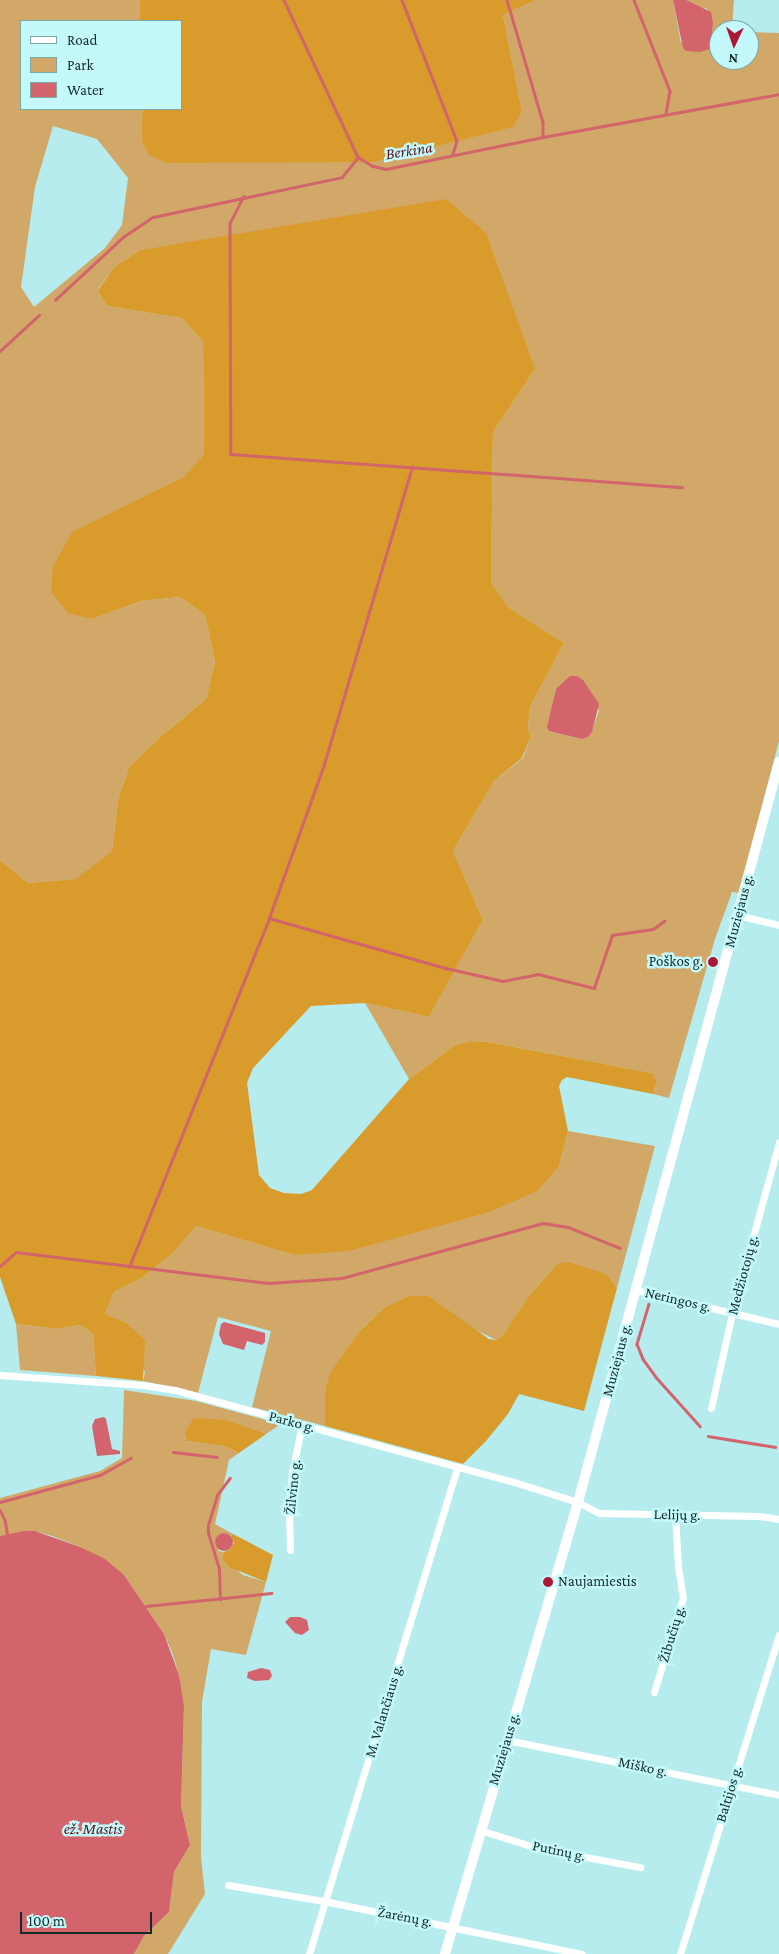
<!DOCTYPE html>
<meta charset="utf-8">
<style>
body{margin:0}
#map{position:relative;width:779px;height:1954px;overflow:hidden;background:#b6eced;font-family:"Crimson Pro",serif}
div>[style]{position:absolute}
.green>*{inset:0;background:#d2a868}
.forest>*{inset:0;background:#d99b2b}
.water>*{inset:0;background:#d3646c}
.round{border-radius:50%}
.stream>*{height:2.5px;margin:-1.25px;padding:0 1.25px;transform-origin:1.25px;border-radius:1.25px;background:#d3646c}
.minor>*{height:7px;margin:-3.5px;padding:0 3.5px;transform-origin:3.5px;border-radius:3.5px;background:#fff}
.secondary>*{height:10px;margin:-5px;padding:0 5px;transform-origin:5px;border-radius:5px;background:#fff}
.dots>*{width:14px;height:14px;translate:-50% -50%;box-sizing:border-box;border:2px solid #c3f9fa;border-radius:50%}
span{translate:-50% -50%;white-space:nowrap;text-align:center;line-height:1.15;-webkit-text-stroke:5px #c3f9fa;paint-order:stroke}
.street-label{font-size:15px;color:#152b2b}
.poi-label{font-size:15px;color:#152b2b}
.right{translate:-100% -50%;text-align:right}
.left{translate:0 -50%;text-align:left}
.water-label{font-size:16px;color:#5c151f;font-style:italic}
.legend{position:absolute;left:20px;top:20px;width:162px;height:90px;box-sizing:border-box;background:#c3f9fa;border:1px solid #7da7a7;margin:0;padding:6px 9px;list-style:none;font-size:15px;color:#152b2b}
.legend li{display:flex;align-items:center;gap:10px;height:25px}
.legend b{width:25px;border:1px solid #7da7a7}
.north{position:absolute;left:709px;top:20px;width:50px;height:50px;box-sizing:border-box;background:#c3f9fa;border:1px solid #7da7a7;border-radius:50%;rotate:183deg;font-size:14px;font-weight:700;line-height:20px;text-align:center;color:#152b2b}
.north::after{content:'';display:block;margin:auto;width:18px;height:22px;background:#ac1736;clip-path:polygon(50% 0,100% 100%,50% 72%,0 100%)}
.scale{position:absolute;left:20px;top:1912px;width:132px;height:22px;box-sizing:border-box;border:2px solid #152b2b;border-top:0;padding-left:6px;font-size:15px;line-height:18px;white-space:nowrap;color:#152b2b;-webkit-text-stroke:4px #c3f9fa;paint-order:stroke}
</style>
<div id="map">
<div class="green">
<i style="clip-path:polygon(evenodd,0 0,140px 0,139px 21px,21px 21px,21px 109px,143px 109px,142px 141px,522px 111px,503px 15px,536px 0,673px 0,681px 43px,708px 9px,697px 7px,686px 0,734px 0,732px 30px,719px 30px,719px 60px,749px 60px,749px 32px,779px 33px,779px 741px,739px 893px,732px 892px,715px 939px,669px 1098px,653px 1094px,657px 1081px,652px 1073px,488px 1042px,471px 1041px,455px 1045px,409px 1079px,365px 1003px,429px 1017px,483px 920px,453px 851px,494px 781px,523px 758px,530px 738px,528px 726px,530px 707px,564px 643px,508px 607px,491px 582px,493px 432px,535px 369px,208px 240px,140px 250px,114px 267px,98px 289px,107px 306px,182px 318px,203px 342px,204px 454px,185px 477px,73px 531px,92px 619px,141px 601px,180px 597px,205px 615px,215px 662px,206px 699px,159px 738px,129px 767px,118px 800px,112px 851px,77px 879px,28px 883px,0 860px,0 0,53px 126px,97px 139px,128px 178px,122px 225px,105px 248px,34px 307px,21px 287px,35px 187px,53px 126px,0 0,556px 689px,599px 710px,592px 731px,588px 737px,582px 739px,549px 731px,548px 728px,556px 689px)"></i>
<i style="clip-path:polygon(568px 1131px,655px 1146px,617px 1288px,609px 1277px,558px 1263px,529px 1296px,502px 1336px,496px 1340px,408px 1296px,385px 1307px,360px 1331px,325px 1392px,325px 1426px,252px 1407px,271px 1331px,218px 1317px,198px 1393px,143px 1381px,145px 1372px,105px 1314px,114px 1292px,142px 1278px,174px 1252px,196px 1226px,294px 1255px,559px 1166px)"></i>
<i style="clip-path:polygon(16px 1324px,56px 1329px,80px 1325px,93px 1334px,96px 1376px,20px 1370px)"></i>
<i style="clip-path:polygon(124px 1390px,196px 1401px,281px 1424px,266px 1434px,253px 1431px,187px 1441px,223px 1446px,239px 1453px,229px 1460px,215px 1524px,233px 1534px,231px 1536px,225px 1533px,218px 1551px,224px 1552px,222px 1558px,243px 1575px,266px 1582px,246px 1655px,211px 1649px,202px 1702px,201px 1857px,205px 1894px,168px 1954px,134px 1954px,144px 1936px,169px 1912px,174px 1872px,190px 1845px,181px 1806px,184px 1705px,179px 1675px,172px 1652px,164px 1634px,124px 1575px,80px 1547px,52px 1536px,35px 1531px,0 1536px,0 1498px,100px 1471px,122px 1458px)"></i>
</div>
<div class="forest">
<i style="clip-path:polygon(140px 0,536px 0,503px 15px,522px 111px,513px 127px,373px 162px,167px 163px,149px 155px,142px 141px,142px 120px,143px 109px,181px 109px,181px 21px,139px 21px)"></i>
<i style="clip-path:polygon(446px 199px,486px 233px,535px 369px,493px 432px,491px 582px,508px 607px,564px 643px,530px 707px,528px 726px,530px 738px,522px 758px,494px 781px,453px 851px,483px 920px,429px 1017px,365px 1003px,311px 1006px,253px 1068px,247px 1083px,259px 1175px,270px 1188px,284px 1193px,301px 1194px,312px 1190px,409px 1079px,455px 1045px,471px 1041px,488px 1042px,652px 1073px,657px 1081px,653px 1094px,567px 1077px,562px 1080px,559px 1086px,568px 1131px,559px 1166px,537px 1191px,489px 1212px,349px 1251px,294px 1255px,196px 1226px,174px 1252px,142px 1278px,114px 1292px,105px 1314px,126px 1323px,145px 1340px,143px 1381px,96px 1376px,93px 1334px,80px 1325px,56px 1329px,16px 1324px,0 1277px,0 860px,28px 883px,76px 879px,112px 851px,118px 800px,129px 767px,159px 738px,206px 699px,215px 662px,205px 615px,180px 597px,141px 601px,92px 619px,68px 613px,51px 592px,53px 566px,73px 531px,184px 477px,204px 454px,203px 342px,182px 318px,107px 306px,98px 290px,114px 267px,140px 250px)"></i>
<i style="clip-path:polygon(568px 1262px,600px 1272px,609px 1277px,617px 1288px,584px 1411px,519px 1394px,508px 1414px,486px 1441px,463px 1464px,325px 1426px,325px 1392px,330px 1373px,360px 1331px,385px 1307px,408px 1296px,428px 1296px,489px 1339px,496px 1340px,502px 1336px,529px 1296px,558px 1263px)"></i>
<i style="clip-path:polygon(194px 1418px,226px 1420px,266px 1434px,239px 1453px,223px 1446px,187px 1441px,185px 1432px)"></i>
<i style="clip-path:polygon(233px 1534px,273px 1555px,266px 1582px,229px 1567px,222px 1558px,224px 1552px,230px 1549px,234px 1543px,231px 1536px)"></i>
</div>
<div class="water">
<i style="clip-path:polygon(673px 0,686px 0,711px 12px,713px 23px,710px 49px,700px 52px,686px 51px,683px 48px)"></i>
<i style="clip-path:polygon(570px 676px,577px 676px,583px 680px,599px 704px,592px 732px,588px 737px,582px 739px,549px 731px,547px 727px,556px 689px)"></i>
<i style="clip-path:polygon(224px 1322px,265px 1333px,265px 1342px,262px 1345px,247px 1341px,244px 1350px,223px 1344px,219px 1334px,221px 1324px)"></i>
<i style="clip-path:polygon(104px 1417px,106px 1419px,112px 1449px,120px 1451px,120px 1454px,97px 1456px,92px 1426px,95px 1419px)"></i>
<i style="clip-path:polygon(24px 1531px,35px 1531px,80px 1547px,105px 1559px,124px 1575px,164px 1634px,179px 1675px,184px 1705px,181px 1806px,190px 1845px,174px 1872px,169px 1912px,144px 1936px,134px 1954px,0 1954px,0 1536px)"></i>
<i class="round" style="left:215px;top:1533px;width:18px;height:18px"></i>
<i style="clip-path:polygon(290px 1617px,300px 1617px,307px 1620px,309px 1630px,302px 1635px,295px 1633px,285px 1622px)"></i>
<i style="clip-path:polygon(261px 1668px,270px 1670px,272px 1676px,269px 1680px,255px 1681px,247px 1678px,248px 1672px)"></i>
</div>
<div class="stream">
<i style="left:284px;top:0;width:174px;rotate:64.8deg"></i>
<i style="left:402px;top:0;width:151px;rotate:68.7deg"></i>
<i style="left:457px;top:141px;width:14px;rotate:107deg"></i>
<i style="left:507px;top:0;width:127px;rotate:73.6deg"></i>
<i style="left:543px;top:122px;width:15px;rotate:90deg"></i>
<i style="left:634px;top:0;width:98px;rotate:68.4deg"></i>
<i style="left:670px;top:91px;width:22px;rotate:100deg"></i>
<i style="left:244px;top:196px;width:30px;rotate:117deg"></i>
<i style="left:230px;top:223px;width:231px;rotate:89.8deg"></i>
<i style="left:231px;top:454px;width:452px;rotate:4.2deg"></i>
<i style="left:55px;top:300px;width:93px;rotate:-42.8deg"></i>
<i style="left:123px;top:237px;width:36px;rotate:-34deg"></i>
<i style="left:153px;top:217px;width:193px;rotate:-11.9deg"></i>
<i style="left:342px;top:177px;width:26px;rotate:-51deg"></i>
<i style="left:358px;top:157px;width:17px;rotate:31deg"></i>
<i style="left:373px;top:166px;width:13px;rotate:13deg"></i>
<i style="left:386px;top:169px;width:160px;rotate:-11.5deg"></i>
<i style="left:543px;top:137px;width:240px;rotate:-10.3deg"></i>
<i style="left:0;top:351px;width:53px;rotate:-42.7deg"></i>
<i style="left:269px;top:918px;width:164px;rotate:-70.3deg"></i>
<i style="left:324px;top:764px;width:310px;rotate:-73.5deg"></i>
<i style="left:0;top:1266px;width:21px;rotate:-41deg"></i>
<i style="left:16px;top:1252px;width:254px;rotate:7deg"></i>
<i style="left:268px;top:1283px;width:74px;rotate:-3.9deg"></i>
<i style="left:342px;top:1278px;width:208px;rotate:-15.3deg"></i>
<i style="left:543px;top:1223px;width:25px;rotate:9deg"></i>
<i style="left:568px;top:1227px;width:56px;rotate:22deg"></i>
<i style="left:129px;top:1267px;width:376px;rotate:-68.1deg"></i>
<i style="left:269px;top:918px;width:184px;rotate:15.8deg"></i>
<i style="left:446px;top:968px;width:58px;rotate:12.8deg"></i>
<i style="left:503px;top:981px;width:36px;rotate:-11deg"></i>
<i style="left:538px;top:974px;width:58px;rotate:14deg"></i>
<i style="left:594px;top:988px;width:56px;rotate:-71.2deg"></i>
<i style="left:612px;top:935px;width:41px;rotate:-8.3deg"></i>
<i style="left:653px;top:929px;width:14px;rotate:-36deg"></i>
<i style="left:649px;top:1304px;width:42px;rotate:106.7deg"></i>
<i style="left:637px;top:1344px;width:16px;rotate:68deg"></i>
<i style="left:643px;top:1359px;width:22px;rotate:54deg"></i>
<i style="left:656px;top:1377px;width:66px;rotate:48.1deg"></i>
<i style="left:708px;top:1436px;width:68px;rotate:9.3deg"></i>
<i style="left:173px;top:1452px;width:44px;rotate:6.5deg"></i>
<i style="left:0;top:1502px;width:104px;rotate:-15.1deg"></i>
<i style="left:100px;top:1475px;width:35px;rotate:-29deg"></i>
<i style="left:0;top:1510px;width:11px;rotate:63deg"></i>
<i style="left:5px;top:1520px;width:17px;rotate:80deg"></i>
<i style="left:220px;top:1600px;width:31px;rotate:-92deg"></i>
<i style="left:219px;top:1569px;width:38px;rotate:-107deg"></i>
<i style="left:208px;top:1533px;width:8px;rotate:-90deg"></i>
<i style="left:208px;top:1525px;width:31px;rotate:-73deg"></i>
<i style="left:217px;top:1495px;width:21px;rotate:-53deg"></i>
<i style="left:146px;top:1606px;width:126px;rotate:-5.9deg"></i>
</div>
<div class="minor">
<i style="left:737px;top:915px;width:43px;rotate:13.4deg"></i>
<i style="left:636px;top:1290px;width:147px;rotate:13.4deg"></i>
<i style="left:0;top:1375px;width:143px;rotate:4deg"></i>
<i style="left:143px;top:1385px;width:32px;rotate:9deg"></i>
<i style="left:175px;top:1390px;width:351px;rotate:15.2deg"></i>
<i style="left:514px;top:1482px;width:67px;rotate:17.4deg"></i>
<i style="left:578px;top:1502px;width:24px;rotate:28deg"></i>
<i style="left:599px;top:1513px;width:159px;rotate:1.1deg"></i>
<i style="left:758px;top:1516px;width:21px;rotate:8deg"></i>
<i style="left:711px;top:1408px;width:97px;rotate:-77.5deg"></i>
<i style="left:732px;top:1313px;width:177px;rotate:-74.6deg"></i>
<i style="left:290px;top:1550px;width:42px;rotate:-91.4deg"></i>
<i style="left:289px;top:1508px;width:35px;rotate:-85deg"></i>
<i style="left:292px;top:1473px;width:50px;rotate:-78.5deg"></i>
<i style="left:654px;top:1692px;width:98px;rotate:-72.9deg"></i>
<i style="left:683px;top:1598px;width:33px;rotate:-99deg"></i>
<i style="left:678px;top:1565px;width:50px;rotate:-93.4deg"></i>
<i style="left:507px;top:1740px;width:278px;rotate:11.4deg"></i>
<i style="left:480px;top:1830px;width:60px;rotate:17.5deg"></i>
<i style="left:537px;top:1848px;width:105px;rotate:10.5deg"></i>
<i style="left:228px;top:1885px;width:97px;rotate:9.5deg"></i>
<i style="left:324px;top:1901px;width:263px;rotate:11.6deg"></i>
<i style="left:309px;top:1954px;width:508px;rotate:-73.06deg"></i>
<i style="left:680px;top:1954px;width:334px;rotate:-72.8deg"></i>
</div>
<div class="secondary">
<i style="left:445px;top:1954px;width:471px;rotate:-73.6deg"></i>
<i style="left:578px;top:1502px;width:767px;rotate:-74.8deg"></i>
</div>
<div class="dots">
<i style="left:713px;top:962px;background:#ac1736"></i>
<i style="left:548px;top:1582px;background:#ac1736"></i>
</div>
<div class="street-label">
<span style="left:739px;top:911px;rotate:-75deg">Muziejaus g.</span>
<span style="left:743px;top:1275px;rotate:-75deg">Medžiotojų g.</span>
<span style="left:678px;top:1300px;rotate:13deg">Neringos g.</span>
<span style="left:617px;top:1360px;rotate:-75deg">Muziejaus g.</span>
<span style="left:292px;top:1422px;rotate:15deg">Parko g.</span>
<span style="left:293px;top:1487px;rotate:-84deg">Žilvino g.</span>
<span style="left:677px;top:1515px;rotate:1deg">Lelijų g.</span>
<span style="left:672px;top:1634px;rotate:-73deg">Žibučių g.</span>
<span style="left:384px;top:1711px;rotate:-73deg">M. Valančiaus g.</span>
<span style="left:504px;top:1749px;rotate:-73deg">Muziejaus g.</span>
<span style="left:643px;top:1767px;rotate:12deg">Miško g.</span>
<span style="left:729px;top:1794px;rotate:-73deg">Baltijos g.</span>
<span style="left:559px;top:1851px;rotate:12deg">Putinų g.</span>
<span style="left:405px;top:1917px;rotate:11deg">Žarėnų g.</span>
</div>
<div class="poi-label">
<span class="right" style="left:703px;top:962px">Poškos g.</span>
<span class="left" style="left:558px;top:1582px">Naujamiestis</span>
</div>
<div class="water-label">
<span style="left:409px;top:151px;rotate:-9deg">Berkina</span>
<span style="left:93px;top:1829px">ež. Mastis</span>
</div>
<ul class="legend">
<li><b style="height:6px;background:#fff"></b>Road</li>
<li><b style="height:14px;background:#d2a868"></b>Park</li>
<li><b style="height:14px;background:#d3646c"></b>Water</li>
</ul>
<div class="north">N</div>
<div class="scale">100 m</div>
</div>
